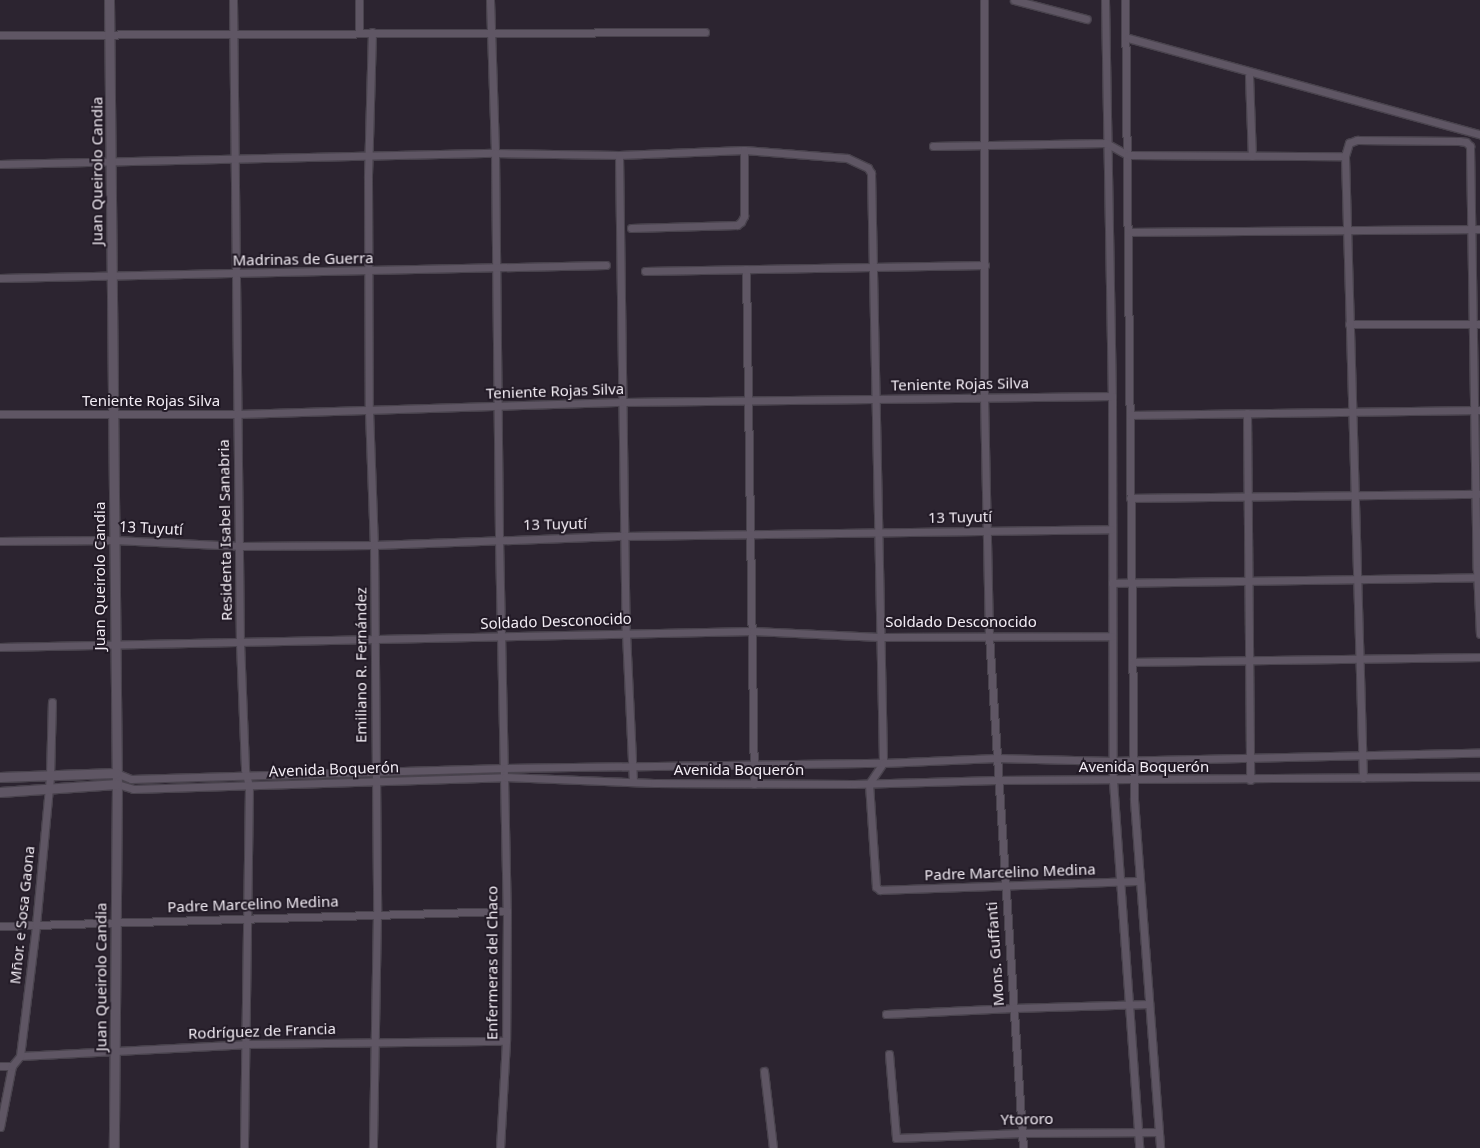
<!DOCTYPE html>
<meta charset="utf-8">
<style>
body{margin:0}
#map{position:relative;width:1480px;height:1148px;overflow:hidden;background:#2c2430;font-family:"Noto Sans",sans-serif}
div>[style]{position:absolute}
.roads{filter:drop-shadow(1px 0 #49434d) drop-shadow(-1px 0 #49434d) drop-shadow(0 1px #49434d) drop-shadow(0 -1px #49434d)}
.street>*{height:7px;margin:-3.5px;padding:0 3.5px;transform-origin:3.5px;border-radius:3.5px;background:#5f5664}
.secondary>*{height:9px;margin:-4.5px;padding:0 4.5px;transform-origin:4.5px;border-radius:4.5px;background:#5f5664}
span{translate:-50% -50%;white-space:nowrap;text-align:center;line-height:1.15;-webkit-text-stroke:4px #221a26;paint-order:stroke}
.street-label{font-size:15px;color:#f2ecf4}
</style>
<div id="map">
<div class="roads">
<div class="street">
<i style="left:233px;top:0;width:643px;rotate:89.38deg"></i>
<i style="left:240px;top:643px;width:127px;rotate:87.7deg"></i>
<i style="left:245px;top:770px;width:16px;rotate:76deg"></i>
<i style="left:249px;top:786px;width:362px;rotate:90.8deg"></i>
<i style="left:359px;top:0;width:32px;rotate:90deg"></i>
<i style="left:490px;top:0;width:153px;rotate:88.1deg"></i>
<i style="left:495px;top:153px;width:124px;rotate:0.9deg"></i>
<i style="left:619px;top:155px;width:125px;rotate:-2.3deg"></i>
<i style="left:744px;top:150px;width:103px;rotate:4.4deg"></i>
<i style="left:847px;top:158px;width:23px;rotate:25deg"></i>
<i style="left:868px;top:168px;width:6px;rotate:59deg"></i>
<i style="left:871px;top:173px;width:590px;rotate:88.83deg"></i>
<i style="left:883px;top:763px;width:25px;rotate:124deg"></i>
<i style="left:869px;top:784px;width:103px;rotate:86.1deg"></i>
<i style="left:876px;top:887px;width:5px;rotate:37deg"></i>
<i style="left:880px;top:890px;width:260px;rotate:-2deg"></i>
<i style="left:984px;top:0;width:397px;rotate:90deg"></i>
<i style="left:984px;top:397px;width:239px;rotate:88.8deg"></i>
<i style="left:989px;top:636px;width:513px;rotate:86.2deg"></i>
<i style="left:1014px;top:0;width:75px;rotate:14.6deg"></i>
<i style="left:1105px;top:0;width:396px;rotate:89deg"></i>
<i style="left:1112px;top:396px;width:385px;rotate:89.9deg"></i>
<i style="left:1113px;top:781px;width:368px;rotate:85.9deg"></i>
<i style="left:1125px;top:0;width:800px;rotate:89.36deg"></i>
<i style="left:1134px;top:800px;width:349px;rotate:85.7deg"></i>
<i style="left:372px;top:32px;width:146px;rotate:91.6deg"></i>
<i style="left:368px;top:178px;width:233px;rotate:89.8deg"></i>
<i style="left:369px;top:411px;width:134px;rotate:87.9deg"></i>
<i style="left:374px;top:545px;width:368px;rotate:89.5deg"></i>
<i style="left:377px;top:913px;width:235px;rotate:91deg"></i>
<i style="left:0;top:35px;width:705px;rotate:-0.24deg"></i>
<i style="left:1128px;top:38px;width:365px;rotate:15.3deg"></i>
<i style="left:1249px;top:76px;width:80px;rotate:87.9deg"></i>
<i style="left:933px;top:146px;width:173px;rotate:-1deg"></i>
<i style="left:1106px;top:143px;width:25px;rotate:29deg"></i>
<i style="left:1128px;top:155px;width:217px;rotate:0.3deg"></i>
<i style="left:619px;top:155px;width:478px;rotate:89.2deg"></i>
<i style="left:626px;top:633px;width:149px;rotate:87.3deg"></i>
<i style="left:0;top:164px;width:495px;rotate:-1.3deg"></i>
<i style="left:495px;top:153px;width:386px;rotate:89.4deg"></i>
<i style="left:499px;top:539px;width:372px;rotate:88.8deg"></i>
<i style="left:507px;top:911px;width:130px;rotate:90.4deg"></i>
<i style="left:506px;top:1041px;width:107px;rotate:93.2deg"></i>
<i style="left:631px;top:228px;width:106px;rotate:-1.6deg"></i>
<i style="left:737px;top:225px;width:5px;rotate:-37deg"></i>
<i style="left:741px;top:222px;width:7px;rotate:-63deg"></i>
<i style="left:744px;top:216px;width:66px;rotate:-90deg"></i>
<i style="left:1128px;top:232px;width:352px;rotate:-0.5deg"></i>
<i style="left:746px;top:269px;width:515px;rotate:89.11deg"></i>
<i style="left:645px;top:271px;width:340px;rotate:-1deg"></i>
<i style="left:0;top:278px;width:606px;rotate:-1.23deg"></i>
<i style="left:1349px;top:324px;width:131px"></i>
<i style="left:1247px;top:413px;width:367px;rotate:89.5deg"></i>
<i style="left:0;top:414px;width:238px"></i>
<i style="left:238px;top:414px;width:386px;rotate:-1.8deg"></i>
<i style="left:624px;top:402px;width:488px;rotate:-0.7deg"></i>
<i style="left:1130px;top:415px;width:350px;rotate:-0.8deg"></i>
<i style="left:1130px;top:498px;width:350px;rotate:-0.7deg"></i>
<i style="left:0;top:541px;width:114px;rotate:-0.5deg"></i>
<i style="left:114px;top:540px;width:127px;rotate:2.7deg"></i>
<i style="left:241px;top:546px;width:133px;rotate:-0.4deg"></i>
<i style="left:374px;top:545px;width:250px;rotate:-2.1deg"></i>
<i style="left:624px;top:536px;width:487px;rotate:-0.8deg"></i>
<i style="left:1112px;top:583px;width:368px;rotate:-0.9deg"></i>
<i style="left:0;top:647px;width:753px;rotate:-1.22deg"></i>
<i style="left:753px;top:631px;width:127px;rotate:2.7deg"></i>
<i style="left:880px;top:637px;width:232px;rotate:-0.2deg"></i>
<i style="left:1132px;top:662px;width:348px;rotate:-0.8deg"></i>
<i style="left:116px;top:773px;width:16px;rotate:22deg"></i>
<i style="left:131px;top:779px;width:374px;rotate:-1.7deg"></i>
<i style="left:505px;top:768px;width:378px;rotate:-0.8deg"></i>
<i style="left:883px;top:763px;width:113px;rotate:-2.5deg"></i>
<i style="left:996px;top:758px;width:118px;rotate:1.5deg"></i>
<i style="left:1114px;top:761px;width:366px;rotate:-1.3deg"></i>
<i style="left:1363px;top:778px;width:622px;rotate:-91.66deg"></i>
<i style="left:1345px;top:156px;width:14px;rotate:-73deg"></i>
<i style="left:1349px;top:143px;width:9px;rotate:-21deg"></i>
<i style="left:1357px;top:140px;width:102px;rotate:0.6deg"></i>
<i style="left:1459px;top:141px;width:7px;rotate:8deg"></i>
<i style="left:1466px;top:142px;width:6px;rotate:45deg"></i>
<i style="left:1470px;top:146px;width:423px;rotate:89.1deg"></i>
<i style="left:1477px;top:569px;width:65px;rotate:87.4deg"></i>
<i style="left:117px;top:784px;width:17px;rotate:17deg"></i>
<i style="left:133px;top:789px;width:372px;rotate:-1.8deg"></i>
<i style="left:505px;top:777px;width:149px;rotate:2.3deg"></i>
<i style="left:654px;top:783px;width:200px;rotate:0.3deg"></i>
<i style="left:854px;top:784px;width:143px;rotate:-1.6deg"></i>
<i style="left:997px;top:780px;width:483px;rotate:-0.4deg"></i>
<i style="left:0;top:926px;width:507px;rotate:-1.69deg"></i>
<i style="left:886px;top:1014px;width:127px;rotate:-2.7deg"></i>
<i style="left:1013px;top:1008px;width:136px;rotate:-1.7deg"></i>
<i style="left:889px;top:1054px;width:84px;rotate:85.2deg"></i>
<i style="left:896px;top:1138px;width:126px;rotate:-2.3deg"></i>
<i style="left:1022px;top:1133px;width:137px;rotate:-0.4deg"></i>
<i style="left:20px;top:1056px;width:226px;rotate:-3deg"></i>
<i style="left:246px;top:1044px;width:260px;rotate:-0.7deg"></i>
<i style="left:0;top:1066px;width:12px"></i>
<i style="left:764px;top:1071px;width:78px;rotate:83.3deg"></i>
<i style="left:0;top:1127px;width:62px;rotate:-78.9deg"></i>
<i style="left:12px;top:1066px;width:13px;rotate:-51deg"></i>
<i style="left:20px;top:1056px;width:132px;rotate:-83deg"></i>
<i style="left:36px;top:925px;width:150px;rotate:-84.6deg"></i>
<i style="left:50px;top:776px;width:74px;rotate:-88.5deg"></i>
</div>
<div class="secondary">
<i style="left:109px;top:0;width:784px;rotate:89.42deg"></i>
<i style="left:117px;top:784px;width:364px;rotate:90.5deg"></i>
<i style="left:0;top:777px;width:116px;rotate:-2deg"></i>
<i style="left:0;top:792px;width:117px;rotate:-3.9deg"></i>
</div>
</div>
<div class="street-label">
<span style="left:97px;top:171px;rotate:-90deg">Juan Queirolo Candia</span>
<span style="left:303px;top:259px;rotate:-1deg">Madrinas de Guerra</span>
<span style="left:960px;top:384px;rotate:-1deg">Teniente Rojas Silva</span>
<span style="left:555px;top:391px;rotate:-2deg">Teniente Rojas Silva</span>
<span style="left:151px;top:401px">Teniente Rojas Silva</span>
<span style="left:960px;top:517px;rotate:-1deg">13 Tuyutí</span>
<span style="left:555px;top:524px;rotate:-1deg">13 Tuyutí</span>
<span style="left:151px;top:528px;rotate:3deg">13 Tuyutí</span>
<span style="left:225px;top:530px;rotate:-91deg">Residenta Isabel Sanabria</span>
<span style="left:100px;top:576px;rotate:-90deg">Juan Queirolo Candia</span>
<span style="left:556px;top:621px;rotate:-2deg">Soldado Desconocido</span>
<span style="left:961px;top:622px">Soldado Desconocido</span>
<span style="left:361px;top:665px;rotate:-90deg">Emiliano R. Fernández</span>
<span style="left:1144px;top:767px">Avenida Boquerón</span>
<span style="left:334px;top:769px;rotate:-2deg">Avenida Boquerón</span>
<span style="left:739px;top:770px">Avenida Boquerón</span>
<span style="left:1010px;top:872px;rotate:-2deg">Padre Marcelino Medina</span>
<span style="left:253px;top:904px;rotate:-2deg">Padre Marcelino Medina</span>
<span style="left:22px;top:915px;rotate:-84deg">Mñor. e Sosa Gaona</span>
<span style="left:995px;top:954px;rotate:-94deg">Mons. Guffanti</span>
<span style="left:492px;top:963px;rotate:-90deg">Enfermeras del Chaco</span>
<span style="left:101px;top:977px;rotate:-90deg">Juan Queirolo Candia</span>
<span style="left:262px;top:1031px;rotate:-2deg">Rodríguez de Francia</span>
<span style="left:1027px;top:1119px;rotate:-1deg">Ytororo</span>
</div>
</div>
